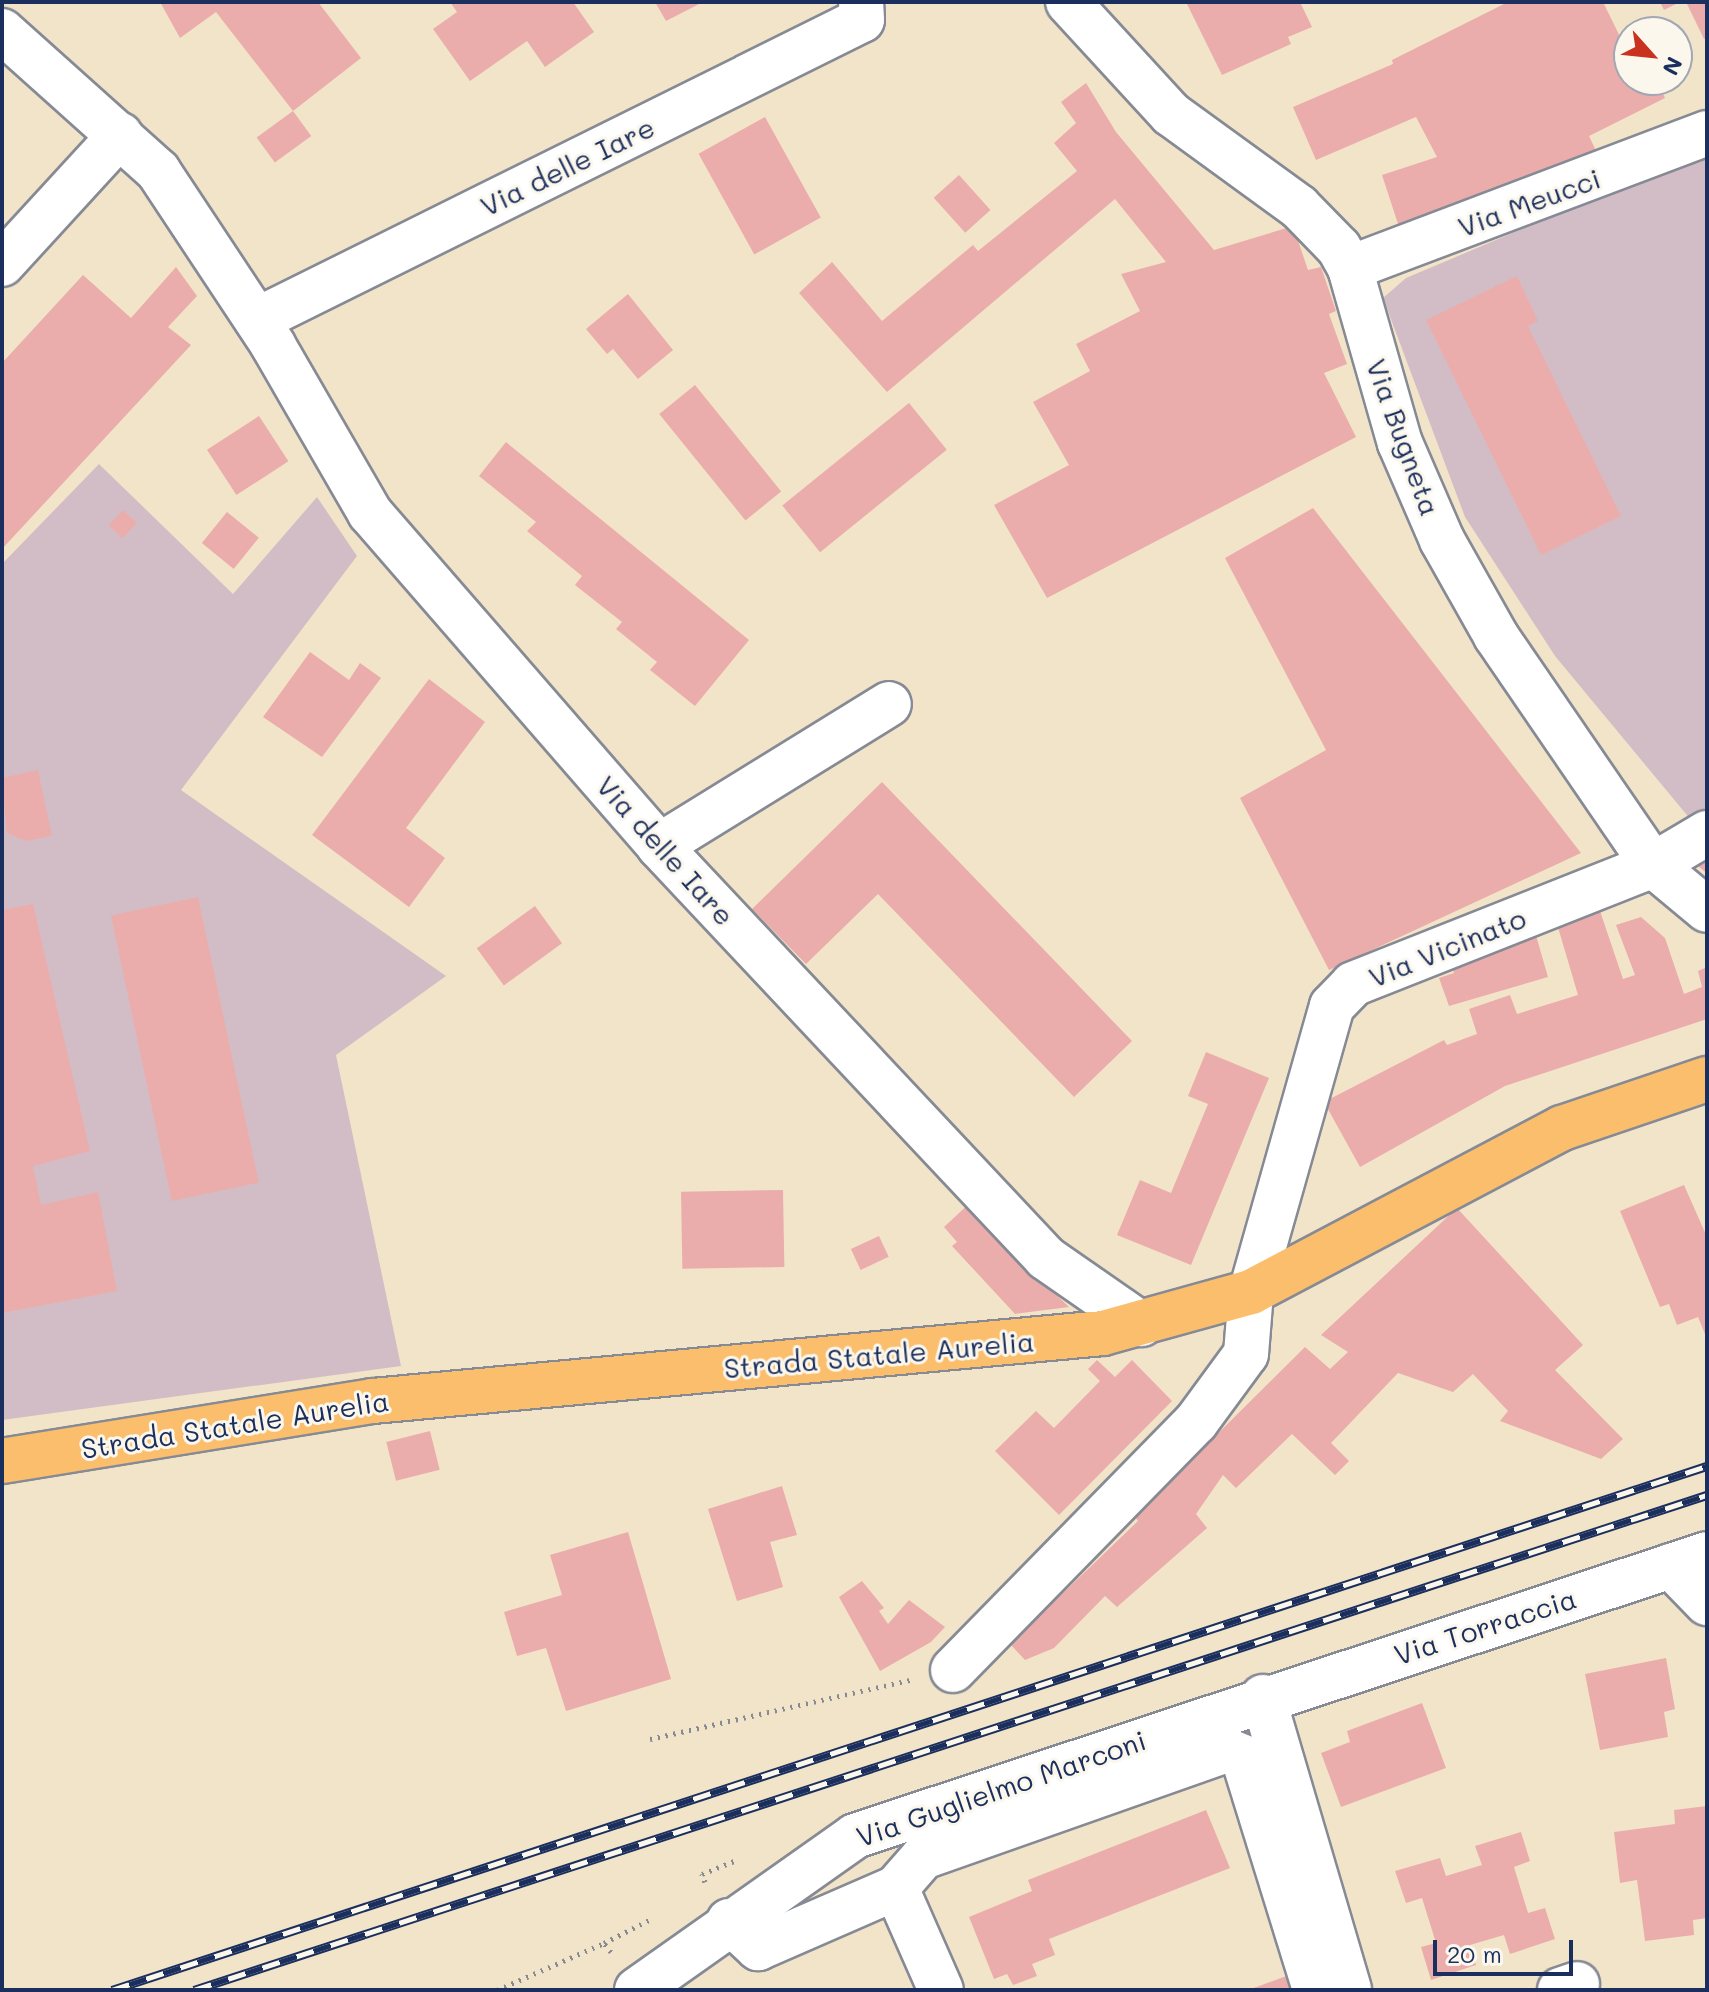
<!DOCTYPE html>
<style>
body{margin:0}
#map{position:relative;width:1709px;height:1992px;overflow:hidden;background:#f2e4c9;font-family:Mali,sans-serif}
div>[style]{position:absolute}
.industrial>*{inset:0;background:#d2bdc6}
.building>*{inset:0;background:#ebadab;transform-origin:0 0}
.path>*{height:5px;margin-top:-2.5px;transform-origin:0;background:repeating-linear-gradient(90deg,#868a94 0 2px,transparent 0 8px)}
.roads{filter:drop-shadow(2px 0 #868a94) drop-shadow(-2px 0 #868a94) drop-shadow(0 2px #868a94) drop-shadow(0 -2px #868a94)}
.minor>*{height:44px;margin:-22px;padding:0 22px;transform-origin:22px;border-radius:22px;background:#fff}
.major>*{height:44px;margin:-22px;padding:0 22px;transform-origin:22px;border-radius:22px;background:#fabe6d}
.rail>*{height:9px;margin-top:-4.5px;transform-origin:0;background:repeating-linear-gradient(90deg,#fbf7ec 0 18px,#1b2f5e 0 36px);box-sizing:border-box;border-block:2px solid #1b2f5e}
span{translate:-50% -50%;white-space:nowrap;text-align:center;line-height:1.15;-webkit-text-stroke:6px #fbf7ec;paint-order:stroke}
.street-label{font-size:28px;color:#1b2f5e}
.frame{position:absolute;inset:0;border:4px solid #1b2f5e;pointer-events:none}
.north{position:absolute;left:1613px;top:16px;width:80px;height:80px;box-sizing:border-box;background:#fbf7ec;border:2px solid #a1a7b3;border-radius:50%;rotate:117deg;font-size:22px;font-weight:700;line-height:32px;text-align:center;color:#1b2f5e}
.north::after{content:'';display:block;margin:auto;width:28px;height:36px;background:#c8321e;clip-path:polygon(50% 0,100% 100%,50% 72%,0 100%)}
.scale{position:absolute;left:1433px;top:1940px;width:140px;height:36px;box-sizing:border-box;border:4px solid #1b2f5e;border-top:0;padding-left:10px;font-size:24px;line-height:28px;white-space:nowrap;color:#1b2f5e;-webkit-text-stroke:6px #fbf7ec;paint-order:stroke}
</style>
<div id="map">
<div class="industrial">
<i style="clip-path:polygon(1707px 151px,1707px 819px,1696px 826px,1555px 656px,1465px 517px,1383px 298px,1406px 278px)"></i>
<i style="clip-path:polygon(99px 464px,233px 594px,317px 497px,357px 556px,181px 790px,446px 976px,336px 1055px,401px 1366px,2px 1420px,2px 564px)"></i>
</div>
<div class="building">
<i style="clip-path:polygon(160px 2px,318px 2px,361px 58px,293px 111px,216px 12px,180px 38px)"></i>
<i style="clip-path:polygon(450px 2px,573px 2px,594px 32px,545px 67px,527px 41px,470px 81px,433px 29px,457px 12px)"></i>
<i style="clip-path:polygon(655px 2px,703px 2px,666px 21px)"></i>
<i style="clip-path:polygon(1186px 2px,1300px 2px,1312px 27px,1288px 37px,1291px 44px,1222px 75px)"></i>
<i style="clip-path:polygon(1508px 2px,1603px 2px,1629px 55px,1629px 80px,1657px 80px,1665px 98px,1589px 136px,1598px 155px,1401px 233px,1382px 175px,1437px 157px,1416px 117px,1316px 160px,1293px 107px,1393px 64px,1392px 60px)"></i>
<i style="clip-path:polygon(1660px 2px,1680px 2px,1664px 10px)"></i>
<i style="clip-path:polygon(1686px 2px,1707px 2px,1707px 38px,1704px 39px)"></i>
<i style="clip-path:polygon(1086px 83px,1116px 132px,1214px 250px,1293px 226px,1308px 270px,1321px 267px,1336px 311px,1329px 314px,1347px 364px,1324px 373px,1356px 437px,1047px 598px,994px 505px,1069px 465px,1033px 402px,1090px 371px,1076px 344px,1140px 311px,1121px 274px,1166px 262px,1115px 199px,887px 392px,799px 293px,832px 262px,882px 321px,973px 245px,978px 251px,1077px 171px,1054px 143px,1076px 123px,1061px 102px)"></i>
<i style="left:293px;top:111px;width:31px;height:45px;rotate:54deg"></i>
<i style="left:765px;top:117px;width:115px;height:76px;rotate:61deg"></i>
<i style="left:959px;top:175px;width:47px;height:34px;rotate:48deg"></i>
<i style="clip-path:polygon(176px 267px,197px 296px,168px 327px,191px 345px,2px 549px,2px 363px,83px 275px,131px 318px)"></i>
<i style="clip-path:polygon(1517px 276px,1538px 321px,1528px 326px,1621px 516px,1541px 555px,1426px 320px)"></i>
<i style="clip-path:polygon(628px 294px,673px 350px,638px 379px,613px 349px,607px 354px,586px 329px)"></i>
<i style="left:695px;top:385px;width:137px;height:46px;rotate:51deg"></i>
<i style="left:909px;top:403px;width:60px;height:163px;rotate:51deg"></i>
<i style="left:259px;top:416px;width:54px;height:62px;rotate:57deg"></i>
<i style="clip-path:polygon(506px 442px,749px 640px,695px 706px,650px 670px,657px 662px,616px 629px,622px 622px,575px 585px,582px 576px,527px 531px,536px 522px,479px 476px)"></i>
<i style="clip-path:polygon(1313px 508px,1581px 853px,1329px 970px,1240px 798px,1326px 750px,1225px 558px)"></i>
<i style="left:123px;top:510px;width:19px;height:21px;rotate:43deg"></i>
<i style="left:227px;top:512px;width:41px;height:40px;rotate:39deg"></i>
<i style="clip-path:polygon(310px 652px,349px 680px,360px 663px,381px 678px,322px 757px,263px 717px)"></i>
<i style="clip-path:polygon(429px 679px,485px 722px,406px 828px,445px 858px,409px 907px,312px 835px)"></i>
<i style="clip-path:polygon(38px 770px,52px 836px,26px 841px,7px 833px,2px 778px)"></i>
<i style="clip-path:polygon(882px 782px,1132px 1041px,1074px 1097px,878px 894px,806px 964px,752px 909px)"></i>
<i style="clip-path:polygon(1707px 855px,1707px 873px,1695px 864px)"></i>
<i style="left:198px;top:897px;width:292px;height:89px;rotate:78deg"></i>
<i style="clip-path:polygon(33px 904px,90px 1151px,33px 1166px,41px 1205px,98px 1192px,117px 1291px,2px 1313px,2px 910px)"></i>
<i style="left:535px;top:906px;width:46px;height:72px;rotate:54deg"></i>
<i style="clip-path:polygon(1600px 911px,1623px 979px,1635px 975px,1616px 925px,1641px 917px,1665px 938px,1684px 994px,1702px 987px,1698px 971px,1707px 967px,1707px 1019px,1505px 1086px,1360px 1167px,1324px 1102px,1444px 1040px,1447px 1045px,1477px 1034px,1469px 1009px,1510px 995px,1517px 1014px,1578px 995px,1557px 924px)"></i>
<i style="clip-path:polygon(1535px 932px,1548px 977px,1449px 1006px,1439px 978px,1454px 973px,1449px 957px)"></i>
<i style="clip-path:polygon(1206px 1052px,1269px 1078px,1191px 1265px,1117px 1235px,1140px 1180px,1171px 1193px,1208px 1104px,1188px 1096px)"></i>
<i style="clip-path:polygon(1684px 1185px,1707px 1237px,1707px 1339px,1698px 1317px,1677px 1325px,1669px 1304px,1660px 1307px,1620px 1211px)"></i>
<i style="left:783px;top:1190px;width:77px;height:102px;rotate:89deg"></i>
<i style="clip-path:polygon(973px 1200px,1050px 1282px,1046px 1285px,1069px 1307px,1015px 1314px,952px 1246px,957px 1242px,944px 1227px)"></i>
<i style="clip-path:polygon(1457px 1208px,1583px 1345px,1555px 1370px,1623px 1439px,1601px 1459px,1500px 1421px,1508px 1411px,1473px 1374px,1453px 1392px,1398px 1373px,1331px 1443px,1349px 1461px,1335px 1475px,1292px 1434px,1236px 1488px,1223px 1475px,1196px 1514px,1207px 1528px,1117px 1607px,1105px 1596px,1054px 1648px,1025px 1660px,1010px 1644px,1138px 1521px,1132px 1513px,1168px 1476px,1172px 1479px,1305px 1347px,1330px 1369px,1348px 1352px,1321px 1335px)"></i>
<i style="left:879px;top:1236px;width:23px;height:31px;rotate:65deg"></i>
<i style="clip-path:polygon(1097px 1360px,1115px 1377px,1132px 1360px,1172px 1401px,1059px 1515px,995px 1451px,1036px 1411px,1054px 1428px,1100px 1381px,1088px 1369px)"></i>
<i style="left:430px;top:1431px;width:40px;height:45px;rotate:76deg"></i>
<i style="clip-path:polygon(782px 1486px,797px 1535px,770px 1542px,783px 1587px,737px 1601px,708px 1509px)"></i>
<i style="clip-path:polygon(628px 1532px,671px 1679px,566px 1711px,546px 1648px,517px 1656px,504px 1612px,562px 1595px,550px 1555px)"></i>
<i style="clip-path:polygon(862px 1581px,884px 1608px,879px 1611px,888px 1624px,909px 1600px,945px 1627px,931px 1642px,880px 1671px,839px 1597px)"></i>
<i style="clip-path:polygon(1666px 1658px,1675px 1709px,1664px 1712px,1668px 1737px,1600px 1750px,1585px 1674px)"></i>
<i style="clip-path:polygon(1422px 1703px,1446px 1768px,1341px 1807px,1321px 1753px,1350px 1742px,1347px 1731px)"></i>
<i style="clip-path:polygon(1707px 1806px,1707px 1918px,1693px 1920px,1694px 1935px,1645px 1941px,1637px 1880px,1620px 1883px,1614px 1832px,1675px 1824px,1674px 1810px)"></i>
<i style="clip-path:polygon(1206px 1810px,1230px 1868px,1049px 1939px,1055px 1955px,1032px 1964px,1037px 1976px,1013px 1985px,1007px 1974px,994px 1979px,969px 1917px,1032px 1891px,1028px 1880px)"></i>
<i style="clip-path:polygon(1521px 1832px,1530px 1861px,1514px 1867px,1528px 1913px,1545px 1908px,1555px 1939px,1510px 1954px,1504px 1935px,1470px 1945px,1476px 1965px,1431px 1980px,1421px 1947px,1436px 1943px,1422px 1898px,1406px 1903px,1395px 1871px,1440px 1858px,1446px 1876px,1482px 1865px,1475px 1846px)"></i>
<i style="clip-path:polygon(1292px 1974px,1298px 1990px,1251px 1990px,1251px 1989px)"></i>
</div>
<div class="path">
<i style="left:650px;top:1739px;width:267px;rotate:-12.8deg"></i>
<i style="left:705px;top:1882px;width:9px;rotate:-111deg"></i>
<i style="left:702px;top:1874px;width:37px;rotate:-22deg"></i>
<i style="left:611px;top:1952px;width:11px;rotate:-128deg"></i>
<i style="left:604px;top:1943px;width:55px;rotate:-27deg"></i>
<i style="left:497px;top:1990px;width:117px;rotate:-23.7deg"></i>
</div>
<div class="roads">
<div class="minor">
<i style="left:1068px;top:2px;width:152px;rotate:47.4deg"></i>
<i style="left:1171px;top:114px;width:158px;rotate:36deg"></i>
<i style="left:1299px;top:207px;width:57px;rotate:45.7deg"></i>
<i style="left:1339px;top:248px;width:23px;rotate:61deg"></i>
<i style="left:1350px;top:268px;width:182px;rotate:74.1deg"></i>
<i style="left:1400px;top:443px;width:106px;rotate:66.6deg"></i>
<i style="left:1442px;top:540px;width:110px;rotate:60.6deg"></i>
<i style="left:1496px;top:636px;width:278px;rotate:55.6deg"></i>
<i style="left:1653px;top:865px;width:70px;rotate:39.8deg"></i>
<i style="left:2px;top:31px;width:210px;rotate:41.9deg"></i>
<i style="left:158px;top:171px;width:209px;rotate:56.5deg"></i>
<i style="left:273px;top:345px;width:194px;rotate:60deg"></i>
<i style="left:370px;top:513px;width:441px;rotate:49deg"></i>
<i style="left:659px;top:846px;width:565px;rotate:46.79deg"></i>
<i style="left:1046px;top:1258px;width:116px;rotate:34.8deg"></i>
<i style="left:2px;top:264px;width:175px;rotate:-47.5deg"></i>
<i style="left:1350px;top:268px;width:382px;rotate:-20.7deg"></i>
<i style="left:257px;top:320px;width:675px;rotate:-26.38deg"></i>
<i style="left:862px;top:20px;width:18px;rotate:-93deg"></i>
<i style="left:659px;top:846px;width:270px;rotate:-31.7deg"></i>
<i style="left:1671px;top:1566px;width:52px;rotate:45.8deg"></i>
<i style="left:953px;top:1670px;width:347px;rotate:-45.6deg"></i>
<i style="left:1196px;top:1422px;width:84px;rotate:-53.7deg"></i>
<i style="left:1246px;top:1354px;width:62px;rotate:-85.4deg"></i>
<i style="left:1251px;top:1292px;width:297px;rotate:-74.2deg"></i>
<i style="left:1332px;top:1006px;width:30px;rotate:-46deg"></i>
<i style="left:1353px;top:984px;width:323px;rotate:-21.6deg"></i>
<i style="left:1653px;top:865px;width:63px;rotate:-30.7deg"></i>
<i style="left:1263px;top:1697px;width:305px;rotate:73.6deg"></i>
<i style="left:896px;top:1888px;width:41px;rotate:-48.9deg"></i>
<i style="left:923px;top:1857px;width:322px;rotate:-19.4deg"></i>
<i style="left:1227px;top:1750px;width:17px;rotate:24deg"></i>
<i style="left:1243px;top:1757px;width:244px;rotate:72.8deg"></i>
<i style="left:729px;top:1921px;width:40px;rotate:43deg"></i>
<i style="left:758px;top:1948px;width:150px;rotate:-23.5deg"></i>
<i style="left:896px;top:1888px;width:111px;rotate:66.2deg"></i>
<i style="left:637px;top:1990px;width:267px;rotate:-35.2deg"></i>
<i style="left:855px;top:1836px;width:897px;rotate:-18.31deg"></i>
<i style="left:1560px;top:1990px;width:18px;rotate:-19deg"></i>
</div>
<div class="major">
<i style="left:2px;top:1461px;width:376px;rotate:-9.2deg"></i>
<i style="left:373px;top:1401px;width:733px;rotate:-5.32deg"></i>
<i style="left:1103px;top:1333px;width:154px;rotate:-15.5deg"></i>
<i style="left:1251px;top:1292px;width:352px;rotate:-27.8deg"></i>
<i style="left:1562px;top:1128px;width:153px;rotate:-18.7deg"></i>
</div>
</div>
<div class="rail">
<i style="left:112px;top:1990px;width:1679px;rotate:-18.19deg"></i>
<i style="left:194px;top:1990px;width:1592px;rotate:-18.12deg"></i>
</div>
<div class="street-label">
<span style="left:567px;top:166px;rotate:-26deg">Via delle Iare</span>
<span style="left:1529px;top:202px;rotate:-20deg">Via Meucci</span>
<span style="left:1404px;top:437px;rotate:70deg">Via Bugneta</span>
<span style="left:666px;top:850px;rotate:48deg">Via delle Iare</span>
<span style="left:1447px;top:947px;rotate:-22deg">Via Vicinato</span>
<span style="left:879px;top:1354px;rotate:-5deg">Strada Statale Aurelia</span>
<span style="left:235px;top:1424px;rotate:-9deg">Strada Statale Aurelia</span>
<span style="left:1485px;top:1626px;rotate:-18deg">Via Torraccia</span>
<span style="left:1001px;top:1788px;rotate:-19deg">Via Guglielmo Marconi</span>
</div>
<div class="frame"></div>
<div class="north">N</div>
<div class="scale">20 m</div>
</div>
